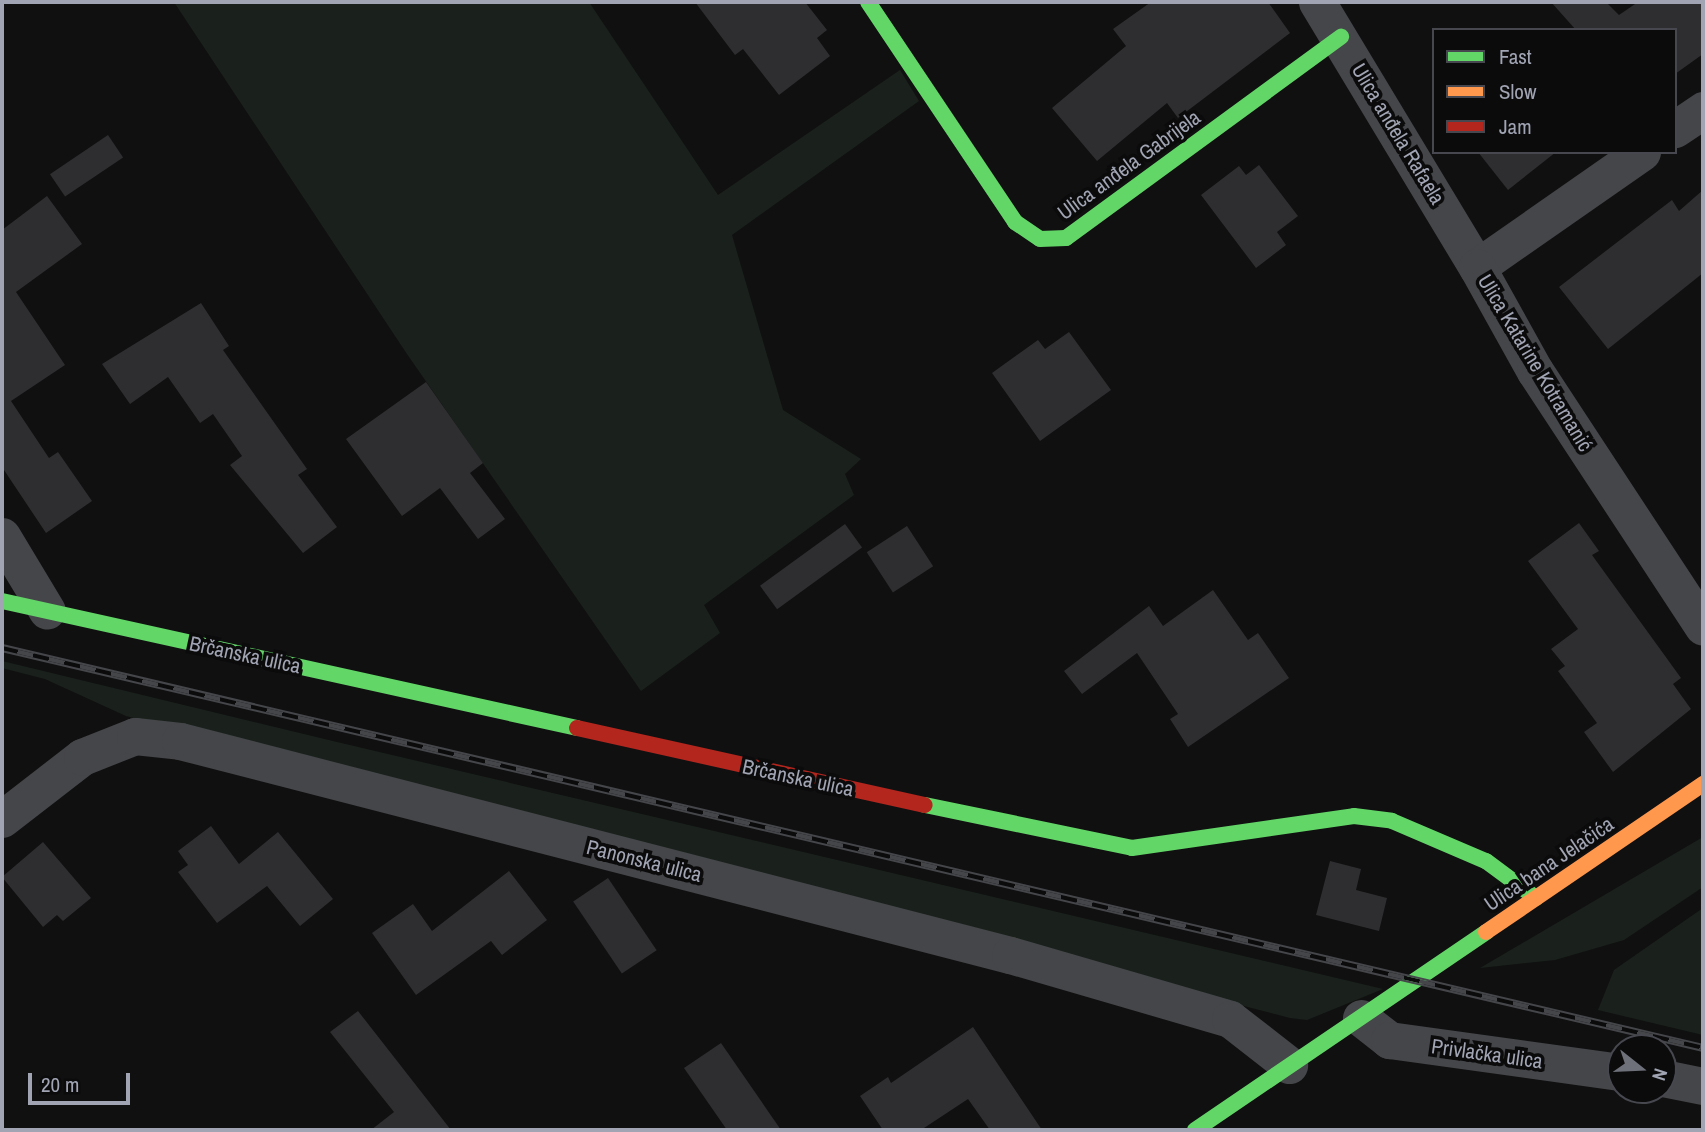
<!DOCTYPE html>
<meta charset="utf-8">
<style>
body{margin:0}
#map{position:relative;width:1705px;height:1132px;overflow:hidden;background:#101011;font-family:"Archivo Narrow",sans-serif}
div>[style]{position:absolute}
.green>*{inset:0;background:#1a211c}
.building>*{inset:0;background:#2e2e30;transform-origin:0 0}
.street>*{height:37px;margin:-18.5px;padding:0 18.5px;transform-origin:18.5px;border-radius:18.5px;background:#454649}
.fast>*{height:16px;margin:-8px;padding:0 8px;transform-origin:8px;border-radius:8px;background:#63d668}
.slow>*{height:16px;margin:-8px;padding:0 8px;transform-origin:8px;border-radius:8px;background:#ff974d}
.jam>*{height:16px;margin:-8px;padding:0 8px;transform-origin:8px;border-radius:8px;background:#b3261e}
.rail>*{height:8px;margin-top:-4px;transform-origin:0;background:repeating-linear-gradient(90deg,#0b0b0c 0 16px,#45464a 0 32px);box-sizing:border-box;border-block:2px solid #45464a}
span{translate:-50% -50%;white-space:nowrap;text-align:center;line-height:1.15;-webkit-text-stroke:7px #0b0b0c;paint-order:stroke}
.street-label{font-size:21px;color:#a0a4b3}
.frame{position:absolute;inset:0;border:4px solid #a0a4b3;pointer-events:none}
.legend{position:absolute;left:1432px;top:28px;width:245px;height:126px;box-sizing:border-box;background:#0b0b0c;border:2px solid #47484f;margin:0;padding:9px 12px;list-style:none;font-size:21px;color:#a0a4b3}
.legend li{display:flex;align-items:center;gap:14px;height:35px}
.legend b{width:35px;border:2px solid #47484f}
.north{position:absolute;left:1607px;top:1034px;width:70px;height:70px;box-sizing:border-box;background:#0b0b0c;border:2px solid #47484f;border-radius:50%;rotate:108deg;font-size:19px;font-weight:700;line-height:28px;text-align:center;color:#a0a4b3}
.north::after{content:'';display:block;margin:auto;width:24px;height:32px;background:#6e707a;clip-path:polygon(50% 0,100% 100%,50% 72%,0 100%)}
.scale{position:absolute;left:28px;top:1073px;width:102px;height:32px;box-sizing:border-box;border:4px solid #a0a4b3;border-top:0;padding-left:9px;font-size:21px;line-height:24px;white-space:nowrap;color:#a0a4b3;-webkit-text-stroke:5px #0b0b0c;paint-order:stroke}
</style>
<div id="map">
<div class="green">
<i style="clip-path:polygon(174px 2px,589px 2px,718px 195px,900px 70px,919px 101px,732px 235px,783px 410px,861px 459px,845px 474px,854px 495px,704px 605px,720px 633px,641px 691px,407px 354px)"></i>
<i style="clip-path:polygon(2px 661px,337px 742px,1383px 989px,1307px 1020px,1290px 1018px,126px 716px,45px 679px,2px 668px)"></i>
<i style="clip-path:polygon(1703px 837px,1703px 887px,1624px 940px,1555px 960px,1480px 968px)"></i>
<i style="clip-path:polygon(1703px 908px,1703px 1035px,1598px 1010px,1614px 970px)"></i>
</div>
<div class="building">
<i style="clip-path:polygon(695px 2px,805px 2px,827px 30px,817px 38px,830px 56px,779px 95px,743px 49px,735px 55px)"></i>
<i style="clip-path:polygon(1151px 2px,1268px 2px,1290px 33px,1178px 118px,1167px 103px,1097px 161px,1052px 108px,1126px 46px,1113px 29px)"></i>
<i style="clip-path:polygon(1551px 2px,1606px 2px,1619px 15px,1638px 2px,1703px 2px,1703px 54px,1675px 74px,1675px 30px,1576px 30px)"></i>
<i style="left:108px;top:135px;width:27px;height:70px;rotate:56deg"></i>
<i style="clip-path:polygon(1478px 152px,1556px 152px,1508px 190px)"></i>
<i style="clip-path:polygon(1259px 165px,1298px 216px,1277px 232px,1286px 245px,1256px 268px,1201px 195px,1239px 166px,1246px 175px)"></i>
<i style="clip-path:polygon(1703px 190px,1703px 273px,1608px 349px,1559px 287px,1672px 200px,1679px 211px)"></i>
<i style="clip-path:polygon(47px 196px,82px 244px,16px 292px,65px 365px,11px 401px,49px 458px,58px 452px,92px 501px,46px 533px,2px 467px,2px 230px)"></i>
<i style="clip-path:polygon(201px 303px,229px 346px,223px 350px,307px 469px,298px 475px,337px 527px,303px 553px,230px 465px,242px 456px,213px 414px,200px 423px,168px 377px,130px 404px,102px 364px)"></i>
<i style="clip-path:polygon(1069px 332px,1111px 390px,1040px 441px,992px 373px,1038px 340px,1045px 349px)"></i>
<i style="clip-path:polygon(426px 382px,483px 463px,470px 473px,505px 519px,478px 539px,440px 488px,402px 516px,346px 439px)"></i>
<i style="clip-path:polygon(1579px 523px,1599px 551px,1592px 555px,1681px 678px,1673px 684px,1691px 709px,1613px 772px,1584px 732px,1597px 723px,1558px 671px,1565px 666px,1551px 649px,1578px 629px,1528px 561px)"></i>
<i style="left:845px;top:524px;width:29px;height:105px;rotate:54deg"></i>
<i style="left:907px;top:526px;width:48px;height:48px;rotate:57deg"></i>
<i style="clip-path:polygon(1213px 590px,1248px 640px,1258px 633px,1289px 678px,1188px 747px,1170px 719px,1178px 714px,1137px 653px,1082px 694px,1064px 671px,1149px 606px,1163px 626px)"></i>
<i style="clip-path:polygon(211px 826px,239px 864px,278px 832px,333px 899px,300px 926px,267px 886px,217px 923px,178px 872px,188px 865px,178px 851px)"></i>
<i style="clip-path:polygon(43px 842px,91px 898px,63px 921px,57px 915px,43px 927px,2px 877px)"></i>
<i style="clip-path:polygon(1330px 861px,1361px 869px,1356px 890px,1387px 898px,1379px 931px,1316px 915px)"></i>
<i style="clip-path:polygon(509px 871px,547px 920px,502px 955px,491px 941px,416px 995px,372px 933px,413px 904px,432px 931px)"></i>
<i style="left:608px;top:878px;width:87px;height:42px;rotate:56deg"></i>
<i style="clip-path:polygon(358px 1011px,451px 1130px,371px 1130px,394px 1112px,330px 1032px)"></i>
<i style="clip-path:polygon(973px 1027px,1042px 1130px,990px 1130px,968px 1099px,921px 1130px,883px 1130px,860px 1096px,888px 1077px,891px 1083px)"></i>
<i style="clip-path:polygon(721px 1043px,781px 1130px,727px 1130px,684px 1068px)"></i>
</div>
<div class="street">
<i style="left:1317px;top:2px;width:310px;rotate:58.9deg"></i>
<i style="left:1675px;top:129px;width:34px;rotate:-34deg"></i>
<i style="left:1642px;top:152px;width:201px;rotate:145.1deg"></i>
<i style="left:1477px;top:267px;width:119px;rotate:60.9deg"></i>
<i style="left:1535px;top:371px;width:306px;rotate:56.7deg"></i>
<i style="left:2px;top:536px;width:87px;rotate:59deg"></i>
<i style="left:2px;top:819px;width:101px;rotate:-37.8deg"></i>
<i style="left:82px;top:757px;width:57px;rotate:-21.6deg"></i>
<i style="left:135px;top:736px;width:45px;rotate:6.3deg"></i>
<i style="left:180px;top:741px;width:857px;rotate:14.46deg"></i>
<i style="left:1010px;top:955px;width:229px;rotate:16.2deg"></i>
<i style="left:1230px;top:1019px;width:75px;rotate:37.9deg"></i>
<i style="left:1361px;top:1018px;width:36px;rotate:38deg"></i>
<i style="left:1389px;top:1040px;width:234px;rotate:7.9deg"></i>
<i style="left:1663px;top:1078px;width:41px;rotate:11.3deg"></i>
</div>
<div class="fast">
<i style="left:868px;top:2px;width:265px;rotate:56.2deg"></i>
<i style="left:1015px;top:222px;width:30px;rotate:34deg"></i>
<i style="left:1040px;top:239px;width:26px;rotate:-2deg"></i>
<i style="left:1066px;top:238px;width:341px;rotate:-36.2deg"></i>
<i style="left:2px;top:601px;width:589px;rotate:12.45deg"></i>
<i style="left:925px;top:805px;width:211px;rotate:11.7deg"></i>
<i style="left:1132px;top:848px;width:224px;rotate:-8.2deg"></i>
<i style="left:1354px;top:816px;width:38px;rotate:7deg"></i>
<i style="left:1392px;top:821px;width:102px;rotate:23.1deg"></i>
<i style="left:1486px;top:861px;width:62px;rotate:36.5deg"></i>
<i style="left:1195px;top:1130px;width:352px;rotate:-34.2deg"></i>
</div>
<div class="slow">
<i style="left:1486px;top:932px;width:263px;rotate:-34.3deg"></i>
</div>
<div class="jam">
<i style="left:577px;top:728px;width:356px;rotate:12.5deg"></i>
</div>
<div class="rail">
<i style="left:2px;top:648px;width:1747px;rotate:13.23deg"></i>
</div>
<div class="street-label">
<span style="left:1398px;top:134px;rotate:59deg">Ulica anđela Rafaela</span>
<span style="left:1129px;top:165px;rotate:-36deg">Ulica anđela Gabrijela</span>
<span style="left:1535px;top:363px;rotate:59deg">Ulica Katarine Kotramanić</span>
<span style="left:245px;top:655px;rotate:12deg">Brčanska ulica</span>
<span style="left:798px;top:778px;rotate:12deg">Brčanska ulica</span>
<span style="left:644px;top:861px;rotate:14deg">Panonska ulica</span>
<span style="left:1549px;top:864px;rotate:-34deg">Ulica bana Jelačića</span>
<span style="left:1487px;top:1054px;rotate:8deg">Privlačka ulica</span>
</div>
<div class="frame"></div>
<ul class="legend">
<li><b style="height:9px;background:#63d668"></b>Fast</li>
<li><b style="height:9px;background:#ff974d"></b>Slow</li>
<li><b style="height:9px;background:#b3261e"></b>Jam</li>
</ul>
<div class="north">N</div>
<div class="scale">20 m</div>
</div>
